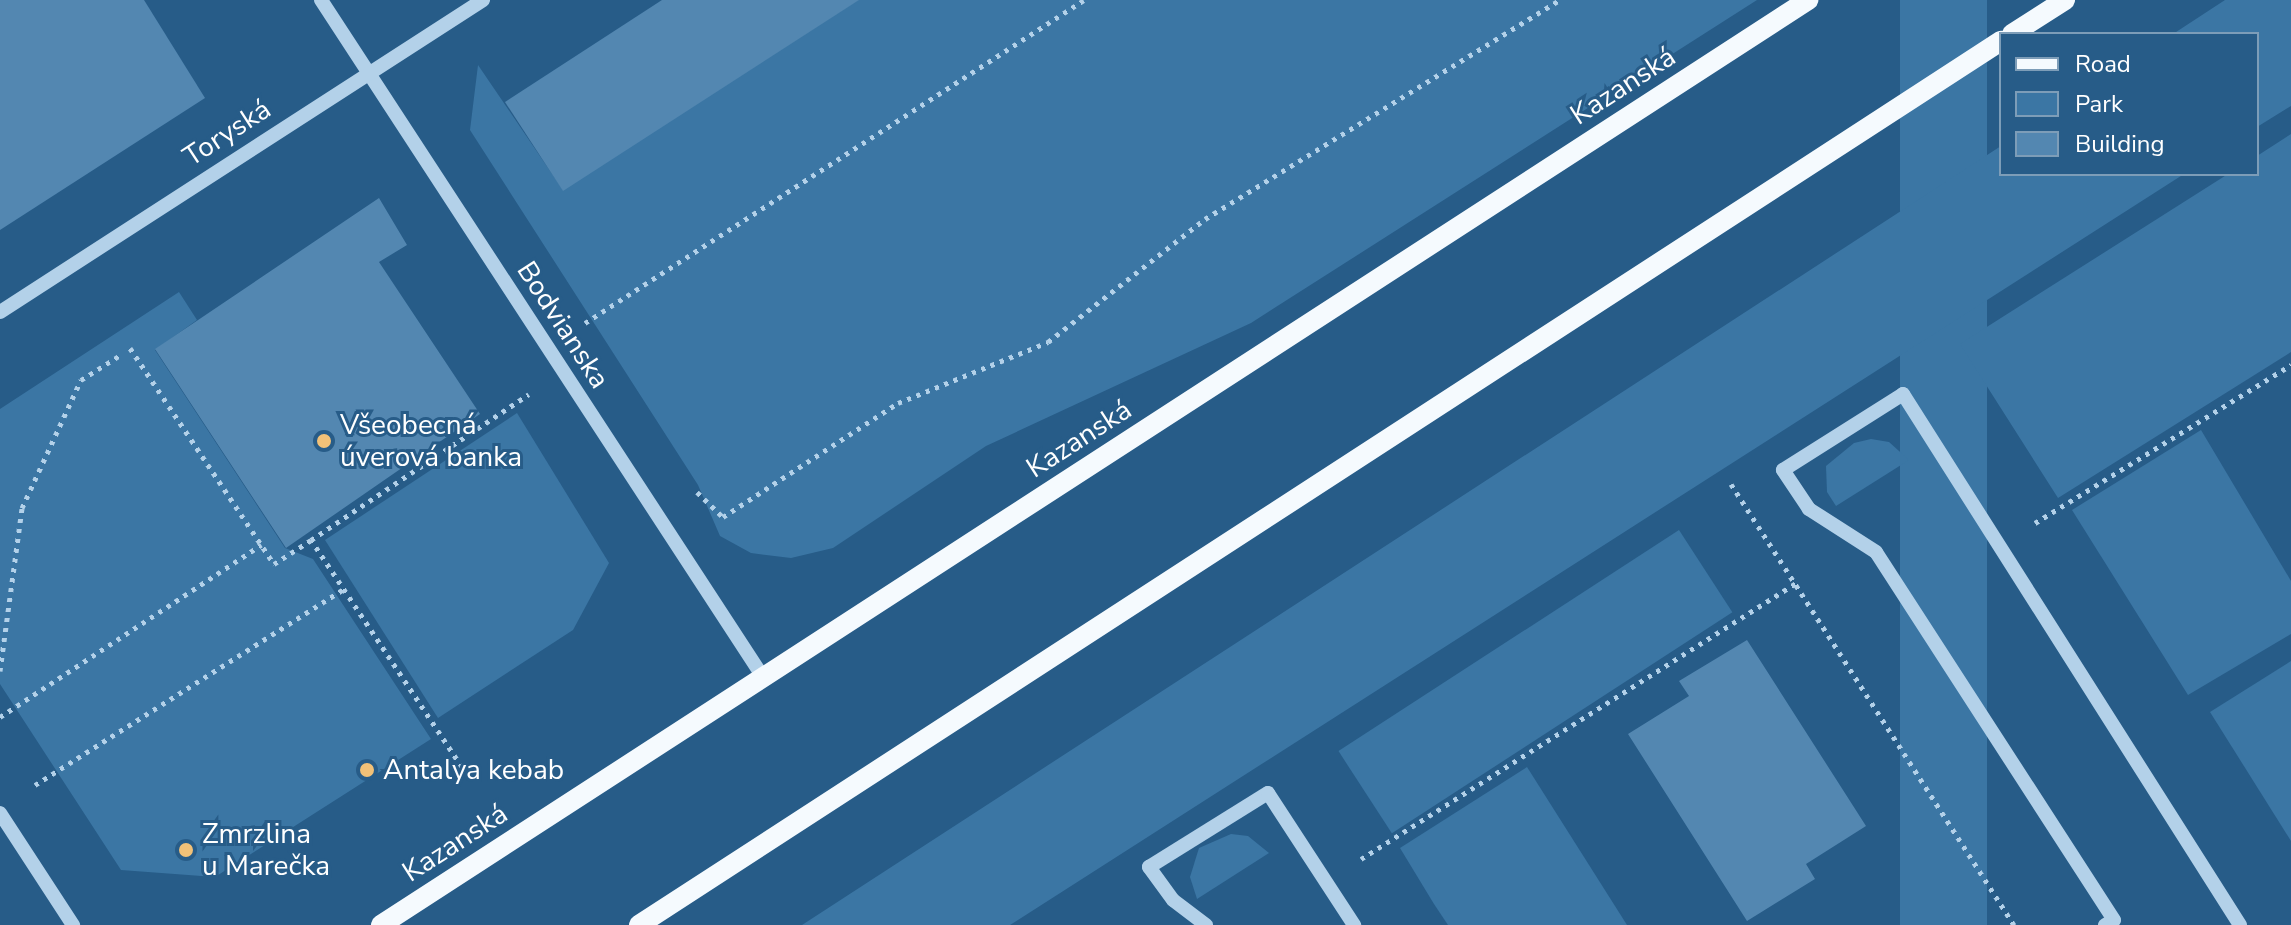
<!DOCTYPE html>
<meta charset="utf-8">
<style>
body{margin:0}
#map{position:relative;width:2291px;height:925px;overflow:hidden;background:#275c88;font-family:"Nunito Sans",sans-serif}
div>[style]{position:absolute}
.green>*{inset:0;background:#3b76a4;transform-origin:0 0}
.building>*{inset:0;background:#5387b1}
.path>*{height:5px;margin-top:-2.5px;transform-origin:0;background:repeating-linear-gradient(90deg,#b3d1e9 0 4px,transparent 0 10px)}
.minor>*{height:14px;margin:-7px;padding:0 7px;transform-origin:7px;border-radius:7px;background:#b3d1e9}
.major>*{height:20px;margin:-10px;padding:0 10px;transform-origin:10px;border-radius:10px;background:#f5fafe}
.dots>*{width:22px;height:22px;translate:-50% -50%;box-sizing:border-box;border:4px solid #275c88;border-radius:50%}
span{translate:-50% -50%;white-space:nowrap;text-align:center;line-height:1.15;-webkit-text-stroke:6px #275c88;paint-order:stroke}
.street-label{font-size:28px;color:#fff}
.poi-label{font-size:28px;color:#fff}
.left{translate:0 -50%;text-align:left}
.legend{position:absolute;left:1999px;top:32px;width:260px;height:144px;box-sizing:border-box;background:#275c88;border:2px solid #7d9db8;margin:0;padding:10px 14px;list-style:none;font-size:24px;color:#fff}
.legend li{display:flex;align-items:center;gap:16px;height:40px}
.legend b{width:40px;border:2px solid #7d9db8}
</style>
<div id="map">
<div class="green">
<i style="clip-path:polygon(858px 0,1757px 0,1251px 323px,986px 446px,833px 548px,791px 558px,751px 553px,720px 536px,698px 485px,470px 130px,478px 65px,563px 190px)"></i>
<i style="left:1900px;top:0;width:87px;height:1705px"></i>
<i style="clip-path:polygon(2225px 0,2291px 0,2291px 106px,2257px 127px,2257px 34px,2173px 34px)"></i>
<i style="clip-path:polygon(2291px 134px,2291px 352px,2058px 498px,1960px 344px,2228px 174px,2257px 174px,2257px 156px)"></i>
<i style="clip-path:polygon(2001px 146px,2001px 174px,2184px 174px,1010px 925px,802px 925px)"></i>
<i style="clip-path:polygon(179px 292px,197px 320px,155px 350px,285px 548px,313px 559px,431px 739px,215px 877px,121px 870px,0 684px,0 409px)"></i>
<i style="clip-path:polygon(517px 413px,609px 563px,573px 630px,438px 718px,325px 540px)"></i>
<i style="clip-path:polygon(2201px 430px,2291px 581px,2291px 634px,2188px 695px,2072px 510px)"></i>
<i style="clip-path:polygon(1871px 439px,1889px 442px,1909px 460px,1836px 506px,1827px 492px,1826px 466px,1854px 443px)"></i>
<i style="left:1679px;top:530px;width:98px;height:406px;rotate:57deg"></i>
<i style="clip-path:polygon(2291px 661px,2291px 841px,2210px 712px)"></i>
<i style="clip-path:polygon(1527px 767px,1627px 925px,1448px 925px,1434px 904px,1400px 848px)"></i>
<i style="clip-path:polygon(1231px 834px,1248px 836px,1269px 853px,1197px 899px,1190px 877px,1199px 848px)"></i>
</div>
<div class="building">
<i style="clip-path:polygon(0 0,144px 0,205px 98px,0 230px)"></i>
<i style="clip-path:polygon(662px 0,859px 0,563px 191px,505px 102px)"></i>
<i style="clip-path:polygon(379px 198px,407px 245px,379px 262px,480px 414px,286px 548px,155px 349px)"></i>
<i style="clip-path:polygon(1747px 640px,1866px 826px,1806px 864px,1815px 879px,1747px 921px,1628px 734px,1689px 696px,1679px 681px)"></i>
</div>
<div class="path">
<i style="left:585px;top:323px;width:594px;rotate:-32.91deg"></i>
<i style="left:130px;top:348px;width:260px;rotate:56.3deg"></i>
<i style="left:274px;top:564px;width:44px;rotate:-33deg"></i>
<i style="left:1731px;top:484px;width:524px;rotate:57.31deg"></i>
<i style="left:697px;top:492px;width:36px;rotate:44deg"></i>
<i style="left:723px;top:517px;width:209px;rotate:-33.1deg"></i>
<i style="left:898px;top:403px;width:162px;rotate:-22.1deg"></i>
<i style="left:1048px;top:342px;width:199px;rotate:-38.1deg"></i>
<i style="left:1205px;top:219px;width:417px;rotate:-31.7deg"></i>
<i style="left:2035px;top:523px;width:301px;rotate:-31.7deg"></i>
<i style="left:0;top:671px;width:164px;rotate:-82.3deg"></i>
<i style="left:22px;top:508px;width:141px;rotate:-65.3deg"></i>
<i style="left:81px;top:380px;width:49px;rotate:-32.4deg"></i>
<i style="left:0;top:717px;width:313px;rotate:-33.4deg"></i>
<i style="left:462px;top:767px;width:273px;rotate:-123.6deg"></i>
<i style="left:311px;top:540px;width:262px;rotate:-33.8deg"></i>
<i style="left:35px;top:785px;width:366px;rotate:-32.4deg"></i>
<i style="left:1361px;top:859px;width:515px;rotate:-32.39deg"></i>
</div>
<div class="minor">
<i style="left:321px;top:0;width:809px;rotate:56.86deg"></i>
<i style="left:0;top:312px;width:575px;rotate:-32.86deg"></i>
<i style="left:0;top:813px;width:134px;rotate:56.9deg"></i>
<i style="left:1206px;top:925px;width:41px;rotate:-142.9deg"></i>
<i style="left:1173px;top:900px;width:41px;rotate:-126deg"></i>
<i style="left:1149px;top:867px;width:140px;rotate:-31.9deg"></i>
<i style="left:1268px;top:793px;width:158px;rotate:56.9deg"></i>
<i style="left:2105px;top:925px;width:10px;rotate:-29deg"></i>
<i style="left:2114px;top:920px;width:438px;rotate:-122.9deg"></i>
<i style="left:1876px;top:552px;width:80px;rotate:-147.3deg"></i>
<i style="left:1809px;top:509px;width:47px;rotate:-123.7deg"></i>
<i style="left:1783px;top:470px;width:142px;rotate:-32.3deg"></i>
<i style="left:1903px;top:394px;width:629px;rotate:57.6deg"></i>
</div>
<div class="major">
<i style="left:2012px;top:34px;width:63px;rotate:-32.7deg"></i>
<i style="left:381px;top:925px;width:1701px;rotate:-32.95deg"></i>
<i style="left:639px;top:925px;width:1624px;rotate:-32.99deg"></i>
</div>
<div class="dots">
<i style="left:324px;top:441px;background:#f1c178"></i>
<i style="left:367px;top:770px;background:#f1c178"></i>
<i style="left:186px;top:850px;background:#f1c178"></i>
</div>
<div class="street-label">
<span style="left:1623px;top:86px;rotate:-33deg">Kazanská</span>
<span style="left:227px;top:133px;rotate:-33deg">Toryská</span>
<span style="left:563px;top:325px;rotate:57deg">Bodvianska</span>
<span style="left:1079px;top:439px;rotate:-33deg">Kazanská</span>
<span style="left:455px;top:843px;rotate:-33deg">Kazanská</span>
</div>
<div class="poi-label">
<span class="left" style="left:340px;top:441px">Všeobecná<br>úverová banka</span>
<span class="left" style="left:383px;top:770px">Antalya kebab</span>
<span class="left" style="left:202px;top:850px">Zmrzlina<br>u Marečka</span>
</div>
<ul class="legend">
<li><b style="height:10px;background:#f5fafe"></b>Road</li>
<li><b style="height:22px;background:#3b76a4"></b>Park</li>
<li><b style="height:22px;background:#5387b1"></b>Building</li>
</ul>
</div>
